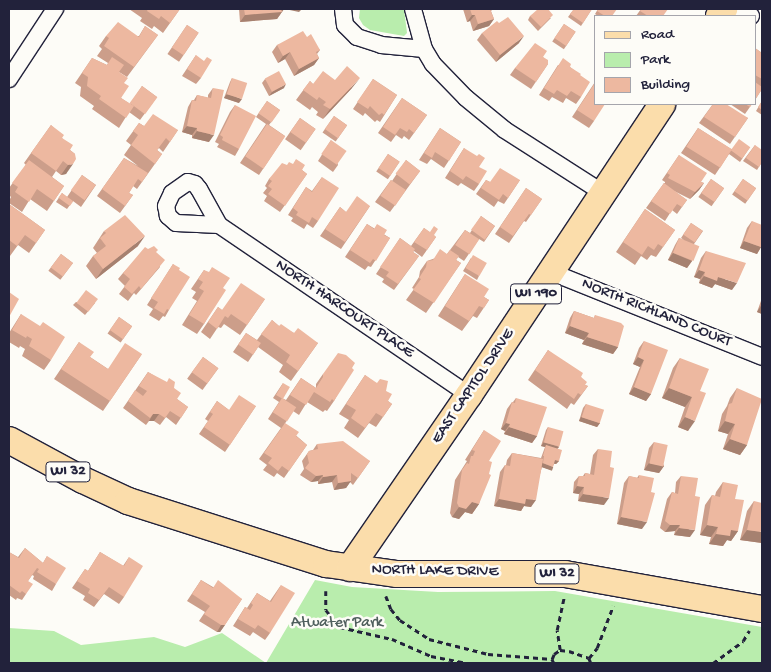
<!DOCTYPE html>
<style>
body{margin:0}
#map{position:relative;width:771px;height:672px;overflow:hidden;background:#fdfcf7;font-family:"Gochi Hand",sans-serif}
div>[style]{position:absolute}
.green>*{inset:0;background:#b9edad}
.path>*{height:2.5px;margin-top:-1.25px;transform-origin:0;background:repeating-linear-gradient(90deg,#22223b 0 5px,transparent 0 9px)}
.roads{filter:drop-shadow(1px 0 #22223b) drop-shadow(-1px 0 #22223b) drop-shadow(0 1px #22223b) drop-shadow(0 -1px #22223b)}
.minor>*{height:16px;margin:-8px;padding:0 8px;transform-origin:8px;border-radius:8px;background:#fdfcf7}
.primary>*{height:26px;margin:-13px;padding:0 13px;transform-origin:13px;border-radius:13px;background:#fbddab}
.wall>*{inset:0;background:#cc9e8a;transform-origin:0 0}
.shaded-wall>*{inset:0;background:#a68170;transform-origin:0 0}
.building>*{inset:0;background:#edb8a0;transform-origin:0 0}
span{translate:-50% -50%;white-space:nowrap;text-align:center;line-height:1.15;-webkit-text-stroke:5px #fdfcf7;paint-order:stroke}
.shield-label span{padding:1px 4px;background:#fdfcf7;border:1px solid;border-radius:4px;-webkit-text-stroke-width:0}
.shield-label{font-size:15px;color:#22223b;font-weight:700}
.street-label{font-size:16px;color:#22223b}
.park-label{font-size:16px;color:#4f5f5d}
.frame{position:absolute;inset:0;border:10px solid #22223b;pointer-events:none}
.legend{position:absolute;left:594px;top:15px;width:162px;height:90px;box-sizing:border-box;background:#fdfcf7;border:1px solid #a5a5ac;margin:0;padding:6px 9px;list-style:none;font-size:15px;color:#22223b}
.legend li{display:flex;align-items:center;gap:10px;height:25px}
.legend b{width:25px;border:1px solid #a5a5ac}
</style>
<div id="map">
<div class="green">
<i style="clip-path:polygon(360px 9px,404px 9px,407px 33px,404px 36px,370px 30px,363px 25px,359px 18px)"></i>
<i style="clip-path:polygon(315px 580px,352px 587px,438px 592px,555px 591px,762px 627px,762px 663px,9px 663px,9px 628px,54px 631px,81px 645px,154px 637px,185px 647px,222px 633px,266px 663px)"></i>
</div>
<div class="path">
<i style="left:326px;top:591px;width:19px;rotate:90deg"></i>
<i style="left:326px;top:610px;width:22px;rotate:51deg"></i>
<i style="left:340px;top:627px;width:53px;rotate:13deg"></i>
<i style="left:392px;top:639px;width:43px;rotate:23.6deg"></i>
<i style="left:431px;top:656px;width:38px;rotate:11deg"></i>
<i style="left:386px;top:596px;width:14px;rotate:69deg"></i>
<i style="left:391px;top:609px;width:14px;rotate:51deg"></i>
<i style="left:400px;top:620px;width:35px;rotate:33deg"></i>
<i style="left:429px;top:639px;width:61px;rotate:14.3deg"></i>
<i style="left:488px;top:654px;width:64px;rotate:4.5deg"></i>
<i style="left:552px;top:659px;width:4px;rotate:63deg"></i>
<i style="left:560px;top:650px;width:20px;rotate:-99deg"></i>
<i style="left:557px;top:630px;width:33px;rotate:-78deg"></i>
<i style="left:589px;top:658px;width:13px;rotate:-51deg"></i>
<i style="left:597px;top:648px;width:45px;rotate:-69.1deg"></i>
<i style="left:552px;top:659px;width:5px;rotate:-68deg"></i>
<i style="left:554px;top:654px;width:7px;rotate:-34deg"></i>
<i style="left:560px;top:650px;width:9px;rotate:6deg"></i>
<i style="left:569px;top:651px;width:21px;rotate:19deg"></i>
<i style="left:589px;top:658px;width:5px;rotate:68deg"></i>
<i style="left:713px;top:663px;width:37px;rotate:-36deg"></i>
<i style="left:743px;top:641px;width:12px;rotate:-59deg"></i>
</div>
<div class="roads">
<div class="minor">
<i style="left:343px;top:9px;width:16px;rotate:83deg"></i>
<i style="left:345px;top:25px;width:17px;rotate:45deg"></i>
<i style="left:357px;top:37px;width:25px;rotate:18deg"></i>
<i style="left:381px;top:45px;width:43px;rotate:5.3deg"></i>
<i style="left:413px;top:9px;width:41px;rotate:74.6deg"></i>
<i style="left:424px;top:49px;width:17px;rotate:59deg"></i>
<i style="left:433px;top:64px;width:47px;rotate:45.9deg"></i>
<i style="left:466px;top:98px;width:50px;rotate:39.4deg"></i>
<i style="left:505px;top:130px;width:117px;rotate:32.7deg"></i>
<i style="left:740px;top:9px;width:13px;rotate:32deg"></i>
<i style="left:9px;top:79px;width:84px;rotate:-56.7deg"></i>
<i style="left:219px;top:225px;width:43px;rotate:-177.3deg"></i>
<i style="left:176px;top:223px;width:11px;rotate:-139deg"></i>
<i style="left:168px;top:216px;width:10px;rotate:-101deg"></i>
<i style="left:166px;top:206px;width:14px;rotate:-65deg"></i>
<i style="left:172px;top:193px;width:19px;rotate:-35deg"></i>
<i style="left:188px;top:182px;width:7px;rotate:16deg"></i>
<i style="left:195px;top:184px;width:6px;rotate:51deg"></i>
<i style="left:199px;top:189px;width:41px;rotate:60.9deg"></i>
<i style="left:219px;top:225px;width:302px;rotate:34.2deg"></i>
<i style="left:551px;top:272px;width:227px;rotate:21.9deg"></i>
</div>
<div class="primary">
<i style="left:719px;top:16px;width:9px;rotate:-54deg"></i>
<i style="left:9px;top:440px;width:84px;rotate:28.4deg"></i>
<i style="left:83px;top:480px;width:50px;rotate:25deg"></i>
<i style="left:128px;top:501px;width:208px;rotate:17.7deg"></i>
<i style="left:326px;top:564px;width:72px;rotate:8deg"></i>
<i style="left:397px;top:574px;width:168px"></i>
<i style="left:565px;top:574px;width:200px;rotate:10.1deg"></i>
<i style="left:350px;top:568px;width:210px;rotate:-55.5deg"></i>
<i style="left:469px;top:395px;width:349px;rotate:-56.4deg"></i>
</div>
</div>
<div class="wall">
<i style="clip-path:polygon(129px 9px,180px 9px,163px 33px,154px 26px,152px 29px,140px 21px,142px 18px)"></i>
<i style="clip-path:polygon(239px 9px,284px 9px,277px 19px,240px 22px)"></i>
<i style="clip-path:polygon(463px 9px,493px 9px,491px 11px,494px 19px,489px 26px,473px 31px,470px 21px,467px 22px)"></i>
<i style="clip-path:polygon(574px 9px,592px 9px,581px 26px,568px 17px)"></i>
<i style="clip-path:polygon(598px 9px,612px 16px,598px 16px,595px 14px)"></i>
<i style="clip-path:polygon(641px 9px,663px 16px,636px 16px)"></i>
<i style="clip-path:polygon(530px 16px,551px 18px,538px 31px,528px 20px)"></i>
<i style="left:564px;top:24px;width:14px;height:21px;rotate:34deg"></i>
<i style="left:187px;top:25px;width:14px;height:35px;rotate:34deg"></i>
<i style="clip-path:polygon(145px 26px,158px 35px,127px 77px,119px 72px,124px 83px,121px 98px,130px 104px,142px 86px,157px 97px,140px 120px,129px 112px,119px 128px,92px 109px,94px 106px,80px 96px,81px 87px,75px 83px,92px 58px,107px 65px,108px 63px,97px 56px,102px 49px,99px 46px,106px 36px,139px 36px)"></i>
<i style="clip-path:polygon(482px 33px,519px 43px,496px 62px,477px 40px)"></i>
<i style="clip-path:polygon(307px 37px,320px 50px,317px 54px,319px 58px,314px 65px,294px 76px,285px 59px,278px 63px,272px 52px,277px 45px)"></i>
<i style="clip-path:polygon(755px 48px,762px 53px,762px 89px,755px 100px)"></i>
<i style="clip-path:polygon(196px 55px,201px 78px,196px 84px,182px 76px)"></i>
<i style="clip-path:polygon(543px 57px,548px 64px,531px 89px,510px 75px,515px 68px)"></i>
<i style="clip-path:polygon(558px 65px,570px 67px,580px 75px,581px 97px,576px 104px,566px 98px,563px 103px,552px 97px,549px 101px,539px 95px)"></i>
<i style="clip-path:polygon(232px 78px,239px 103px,224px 98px,230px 82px)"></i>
<i style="clip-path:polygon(265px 79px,284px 88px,269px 96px,262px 83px)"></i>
<i style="clip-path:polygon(373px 79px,397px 95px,380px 122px,377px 120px,375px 122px,365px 113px,363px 116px,353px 109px)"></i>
<i style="clip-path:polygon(335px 80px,352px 88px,323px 119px,316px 115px,318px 112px,312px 107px,310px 110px,296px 100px,310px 81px,313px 84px)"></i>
<i style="clip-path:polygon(595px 82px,594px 121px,589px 128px,572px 117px)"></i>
<i style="clip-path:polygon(213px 88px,209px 142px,192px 138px,192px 135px,182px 132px,188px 107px,192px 100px,194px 100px,197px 95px,208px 98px,208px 95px)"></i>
<i style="clip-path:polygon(402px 98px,427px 115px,409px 140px,404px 136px,402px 139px,396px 135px,391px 142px,378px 133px)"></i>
<i style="clip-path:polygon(267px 101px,280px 110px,269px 125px,285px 136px,259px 175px,240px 163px,266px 124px,256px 117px)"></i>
<i style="clip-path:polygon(762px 101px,762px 115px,756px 111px)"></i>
<i style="clip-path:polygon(713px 104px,748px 118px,730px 144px,699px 123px)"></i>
<i style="clip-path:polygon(730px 104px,752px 104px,745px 114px)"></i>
<i style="clip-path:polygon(235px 105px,239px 149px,235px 156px,217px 147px,219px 144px,215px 142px,230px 112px)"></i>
<i style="left:334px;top:116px;width:16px;height:20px;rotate:35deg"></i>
<i style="left:300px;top:118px;width:19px;height:26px;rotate:35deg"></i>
<i style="clip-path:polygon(139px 123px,144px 126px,178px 130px,163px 152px,159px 148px,157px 150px,162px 154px,137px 189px,133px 186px,129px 193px,133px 195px,120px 213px,97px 196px,124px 158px,138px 166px,124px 155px,131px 145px,126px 141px)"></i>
<i style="clip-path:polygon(51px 125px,62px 138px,70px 150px,75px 154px,66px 174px,61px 175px,56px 171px,52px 177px,64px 186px,47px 211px,30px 199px,22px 212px,9px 203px,9px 201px,11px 197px,9px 195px,9px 188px,26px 165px,24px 163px)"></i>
<i style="clip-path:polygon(440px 128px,461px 142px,444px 168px,431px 159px,427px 164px,419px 160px)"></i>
<i style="clip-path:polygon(698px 128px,731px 149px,750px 147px,740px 162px,729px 154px,715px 175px,681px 153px)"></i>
<i style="clip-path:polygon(331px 140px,338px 165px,333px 172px,318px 161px)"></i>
<i style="clip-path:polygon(755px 145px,762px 162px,757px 170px,743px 161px)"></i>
<i style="clip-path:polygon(464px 148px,479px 167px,479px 184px,474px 191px,461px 183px,458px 186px,445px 178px)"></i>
<i style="left:388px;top:154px;width:14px;height:21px;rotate:34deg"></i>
<i style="clip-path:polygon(679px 155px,701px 182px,704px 183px,699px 190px,690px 199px,674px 191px,687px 200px,677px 214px,672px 210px,665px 221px,646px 208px,664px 183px,665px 183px,665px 182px,662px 180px)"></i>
<i style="clip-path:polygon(406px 160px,420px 171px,390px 212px,375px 202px,391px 180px,392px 181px)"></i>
<i style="clip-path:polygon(287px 165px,302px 170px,307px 174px,280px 212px,264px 201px,267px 196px,263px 193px,267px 188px,265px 186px,269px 179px)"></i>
<i style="clip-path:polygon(82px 175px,96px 185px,81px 207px,73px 201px,67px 209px,56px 202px,62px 193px,67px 197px)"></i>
<i style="clip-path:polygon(322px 177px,318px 221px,313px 228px,307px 224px,304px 229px,291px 221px,293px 218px,288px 215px,306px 187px,312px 191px)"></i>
<i style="left:711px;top:179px;width:16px;height:22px;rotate:35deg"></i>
<i style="left:743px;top:179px;width:16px;height:19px;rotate:35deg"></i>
<i style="clip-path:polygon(486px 180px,490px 182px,520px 180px,504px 204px,498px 201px,494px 207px,476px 194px)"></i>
<i style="clip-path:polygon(526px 188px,542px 199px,526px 222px,524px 221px,509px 243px,495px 234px)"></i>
<i style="clip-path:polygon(9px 204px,45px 230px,29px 253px,18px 245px,10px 256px,9px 255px)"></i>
<i style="clip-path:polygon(370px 206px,341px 249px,320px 236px,340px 207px,346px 212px)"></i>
<i style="clip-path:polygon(645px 209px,675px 230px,656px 257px,651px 255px,647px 260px,641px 256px,635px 265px,616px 252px)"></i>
<i style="clip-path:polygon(481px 216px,495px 226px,484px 242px,479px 239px,464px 261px,458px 257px,456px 260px,461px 263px,426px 313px,406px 300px,414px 289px,412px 288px,419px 277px,420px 271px,427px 261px,447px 254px,465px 230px,470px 233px)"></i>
<i style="clip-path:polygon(752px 221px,761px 247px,757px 254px,740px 248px,747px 228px)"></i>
<i style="clip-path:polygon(691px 223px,703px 231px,694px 244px,692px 261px,687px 268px,668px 260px,675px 245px,679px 238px,684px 240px,681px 238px)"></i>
<i style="clip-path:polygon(367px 224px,390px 238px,371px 267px,368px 266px,365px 270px,345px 257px)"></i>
<i style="clip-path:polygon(424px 228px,436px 237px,422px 257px,414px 251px,413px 252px,419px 256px,394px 290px,382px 282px,384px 279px,376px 274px,400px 238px,411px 246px)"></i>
<i style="clip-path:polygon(104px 231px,138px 246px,96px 279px,86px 266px,93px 256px,97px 253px,93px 248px)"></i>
<i style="clip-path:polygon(148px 249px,156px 253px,160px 267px,136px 295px,134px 293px,128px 301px,119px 294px,125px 286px,118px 279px,123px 273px)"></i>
<i style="clip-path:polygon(706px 251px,732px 290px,715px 284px,712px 288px,699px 283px,700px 279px,694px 277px,701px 258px)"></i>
<i style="left:61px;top:254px;width:15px;height:21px;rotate:37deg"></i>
<i style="clip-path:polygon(471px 258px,479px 276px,477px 280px,463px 271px)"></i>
<i style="clip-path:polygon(173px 264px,179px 270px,169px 310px,165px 317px,163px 316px,159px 321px,149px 315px,153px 309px,147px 305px)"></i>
<i style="clip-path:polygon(204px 270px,223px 288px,204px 324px,197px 334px,182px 325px,197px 301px,192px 298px,196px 292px,191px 289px)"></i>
<i style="clip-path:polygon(465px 274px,484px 297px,489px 300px,477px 318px,473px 316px,462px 331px,438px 316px)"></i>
<i style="clip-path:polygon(762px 298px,762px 314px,757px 312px)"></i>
<i style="clip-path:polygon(265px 299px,240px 335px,224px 324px,221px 328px,218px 327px,210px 339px,201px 332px,218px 307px,222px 310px)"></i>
<i style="clip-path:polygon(76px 302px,95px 303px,85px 315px,73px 305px)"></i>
<i style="clip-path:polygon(574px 311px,594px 318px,595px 315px,618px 347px,613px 354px,582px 344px,584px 340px,565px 333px,570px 318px)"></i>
<i style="clip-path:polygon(21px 314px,51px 360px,44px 370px,22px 356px,25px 349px,20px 346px,19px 348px,9px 342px,9px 333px)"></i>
<i style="left:119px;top:317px;width:16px;height:20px;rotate:35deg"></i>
<i style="clip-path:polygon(272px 320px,279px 326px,294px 333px,318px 343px,291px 381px,279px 372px,283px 365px,258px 347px,248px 362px,233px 352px,246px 333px,257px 340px)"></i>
<i style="clip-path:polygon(644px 341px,651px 394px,646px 401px,629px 394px,640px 367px,633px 364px,639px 348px)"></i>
<i style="clip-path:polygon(79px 342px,90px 357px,108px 369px,142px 354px,103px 411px,54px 379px)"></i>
<i style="clip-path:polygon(548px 350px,581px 377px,585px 385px,588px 386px,574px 405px,571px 403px,567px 409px,528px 380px)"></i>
<i style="left:203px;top:357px;width:19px;height:27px;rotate:36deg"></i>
<i style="clip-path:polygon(680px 358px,700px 391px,688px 431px,678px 427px,685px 407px,662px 398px,673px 368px)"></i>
<i style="clip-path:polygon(352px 368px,334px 401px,327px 411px,325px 410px,323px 412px,307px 402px,299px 415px,293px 411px,284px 425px,307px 445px,284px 478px,277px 473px,274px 477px,263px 470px,267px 465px,259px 459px,281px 428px,268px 419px,279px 402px,273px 398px,283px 383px,282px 398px,286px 400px,301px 378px,316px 388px,316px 384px,323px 374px)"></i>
<i style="clip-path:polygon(148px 372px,174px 388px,177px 399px,188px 407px,176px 425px,166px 417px,160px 425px,154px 421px,149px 421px,146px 425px,123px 408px)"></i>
<i style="clip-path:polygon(365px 375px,386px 391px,388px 401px,392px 404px,376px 427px,369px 423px,358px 438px,344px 428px,349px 420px,339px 414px)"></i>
<i style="clip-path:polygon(737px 388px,747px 445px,740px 455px,723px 449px,728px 434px,718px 431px,722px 414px,727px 406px,730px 398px)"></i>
<i style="clip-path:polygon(516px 398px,537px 436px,532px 443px,504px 434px,505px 431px,501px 429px,507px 409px,512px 402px,513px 402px)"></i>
<i style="clip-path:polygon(217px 401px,229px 410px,256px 406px,225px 452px,199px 434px,208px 421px,205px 419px)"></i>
<i style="clip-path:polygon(586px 404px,600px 423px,597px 427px,579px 421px,583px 408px)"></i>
<i style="clip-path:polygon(548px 427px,559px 447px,557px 449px,559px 461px,556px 464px,554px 464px,551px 470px,542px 467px,531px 507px,524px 506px,521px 511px,494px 506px,500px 472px,505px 465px,506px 465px,507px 460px,512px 453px,541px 458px,545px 447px,541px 446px,546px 430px)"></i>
<i style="clip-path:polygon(484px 430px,489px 461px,479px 504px,472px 514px,465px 512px,459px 519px,452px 517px,450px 513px,455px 480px,467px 461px,465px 460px)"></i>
<i style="clip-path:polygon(654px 442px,664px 466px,659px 473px,644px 470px,649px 448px)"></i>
<i style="clip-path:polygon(317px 444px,370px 461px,353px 485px,350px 482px,346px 488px,334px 490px,332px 482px,318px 484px,318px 481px,311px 482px,300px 475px,304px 469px,302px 461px,309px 451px,313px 450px)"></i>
<i style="clip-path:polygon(598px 449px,604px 505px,578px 501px,579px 494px,573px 493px,574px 482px,579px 476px,583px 476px,585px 473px,590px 474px,593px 455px)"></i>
<i style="clip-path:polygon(639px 475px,642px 529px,617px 524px,624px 483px,629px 476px,637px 478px)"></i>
<i style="clip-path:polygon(681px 476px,690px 537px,674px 535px,675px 531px,665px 532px,660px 528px,667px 499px,672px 492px,675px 493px,676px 482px)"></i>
<i style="clip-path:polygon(723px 482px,735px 499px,738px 531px,731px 541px,727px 540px,723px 546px,709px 544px,711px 537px,700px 535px,705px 505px,712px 495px,715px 496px,716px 492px)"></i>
<i style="clip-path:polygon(754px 501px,762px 543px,740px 540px,747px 511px)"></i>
<i style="clip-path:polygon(25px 548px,43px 563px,47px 556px,56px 584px,52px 591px,33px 579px,34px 576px,32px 575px,28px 581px,26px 594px,22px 600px,17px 598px,16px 600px,9px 595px,9px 552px,18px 557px)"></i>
<i style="clip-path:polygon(100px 552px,123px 566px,129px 557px,124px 597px,119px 604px,104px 594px,94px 607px,83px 600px,85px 596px,72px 588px,85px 569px,88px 571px)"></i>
<i style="clip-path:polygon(201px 580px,213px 587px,242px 599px,220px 632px,217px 632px,199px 621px,205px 612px,187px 601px)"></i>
<i style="clip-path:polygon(281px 585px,270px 633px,265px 640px,253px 632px,250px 636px,233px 626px,245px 607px,247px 608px,257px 593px,270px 601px)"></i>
</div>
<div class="shaded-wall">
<i style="clip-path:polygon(280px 9px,284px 9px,277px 19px,240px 22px,245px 15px)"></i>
<i style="clip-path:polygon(285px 9px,302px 9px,299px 12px)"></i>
<i style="clip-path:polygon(472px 15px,475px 15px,470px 21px,467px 22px)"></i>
<i style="clip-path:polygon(494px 19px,489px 26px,473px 31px,478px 24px)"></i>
<i style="clip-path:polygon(524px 36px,519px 43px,496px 62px,500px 55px)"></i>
<i style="clip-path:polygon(290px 52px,285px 59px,278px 63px,283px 56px)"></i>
<i style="clip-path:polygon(319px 58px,314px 65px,294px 76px,299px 69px)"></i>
<i style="clip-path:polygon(360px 78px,352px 88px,323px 119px,330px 109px)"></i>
<i style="clip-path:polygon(286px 84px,284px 88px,269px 96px,272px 92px)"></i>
<i style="clip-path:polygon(227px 94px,242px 99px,239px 103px,224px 98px)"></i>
<i style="clip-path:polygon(187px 126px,197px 128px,192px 135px,182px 132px)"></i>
<i style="clip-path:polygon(197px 131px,214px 135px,209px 142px,192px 138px)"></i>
<i style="clip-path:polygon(73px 164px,66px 174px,61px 175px,68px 165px)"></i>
<i style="clip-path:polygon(704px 183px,699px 190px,690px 199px,695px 192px)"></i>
<i style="clip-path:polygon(145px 236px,138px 246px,96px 279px,103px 269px)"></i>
<i style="clip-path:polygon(744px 241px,761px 247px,757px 254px,740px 248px)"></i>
<i style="clip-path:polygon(673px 253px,692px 261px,687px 268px,668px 260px)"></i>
<i style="clip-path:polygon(699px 270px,705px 272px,700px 279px,694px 277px)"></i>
<i style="clip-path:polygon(704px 276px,718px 277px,737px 283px,732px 290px,715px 284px,712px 288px,699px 283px)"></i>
<i style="clip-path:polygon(762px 304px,762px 314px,757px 312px)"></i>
<i style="clip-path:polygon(570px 326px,589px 333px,584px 340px,565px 333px)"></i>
<i style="clip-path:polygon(587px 337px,618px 347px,613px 354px,582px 344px)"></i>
<i style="clip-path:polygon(638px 357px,644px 360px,640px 367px,633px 364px)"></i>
<i style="clip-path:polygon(634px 387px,651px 394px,646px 401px,629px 394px)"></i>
<i style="clip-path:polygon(669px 388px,692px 397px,685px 407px,662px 398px)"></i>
<i style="clip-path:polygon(153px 414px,159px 414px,154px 421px,149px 421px)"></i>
<i style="clip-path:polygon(581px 417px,600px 423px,597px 427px,579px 421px)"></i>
<i style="clip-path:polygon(685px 417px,695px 421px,688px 431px,678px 427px)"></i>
<i style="clip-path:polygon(725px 421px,735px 424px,728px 434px,718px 431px)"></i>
<i style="clip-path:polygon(506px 423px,510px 424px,505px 431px,501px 429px)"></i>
<i style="clip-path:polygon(509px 427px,537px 436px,532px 443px,504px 434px)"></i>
<i style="clip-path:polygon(730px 439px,747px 445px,740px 455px,723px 449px)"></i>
<i style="clip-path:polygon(544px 442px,559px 447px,556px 450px,546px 445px,545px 447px,541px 446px)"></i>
<i style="clip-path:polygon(555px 460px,559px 461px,556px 464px,553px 463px)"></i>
<i style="left:542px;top:463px;width:12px;height:4px;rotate:20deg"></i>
<i style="clip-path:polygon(649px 463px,664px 466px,659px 473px,644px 470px)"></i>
<i style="clip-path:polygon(323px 475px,318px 481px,311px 482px,316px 476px)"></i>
<i style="clip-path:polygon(337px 475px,332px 482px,318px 484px,323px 477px)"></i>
<i style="clip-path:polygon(351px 481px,346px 488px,334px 490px,338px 483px)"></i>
<i style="clip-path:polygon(577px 486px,584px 487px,579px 494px,573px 493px)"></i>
<i style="clip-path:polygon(583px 494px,609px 498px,604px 505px,578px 501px)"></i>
<i style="clip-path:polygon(499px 499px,526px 499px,536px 500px,531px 507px,524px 506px,521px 511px,494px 506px)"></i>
<i style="clip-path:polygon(472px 502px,479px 504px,472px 514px,465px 512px,459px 519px,452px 517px,459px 507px)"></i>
<i style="clip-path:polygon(621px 517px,647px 522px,642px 529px,617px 524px)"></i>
<i style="clip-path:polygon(670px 525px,680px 525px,675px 531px,665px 532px)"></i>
<i style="clip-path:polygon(707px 525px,718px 527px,711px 537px,700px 535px)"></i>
<i style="clip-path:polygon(679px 528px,695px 530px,690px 537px,674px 535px)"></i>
<i style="clip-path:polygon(731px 530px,738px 531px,731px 541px,727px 540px,723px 546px,709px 544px,716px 534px)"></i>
<i style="clip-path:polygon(747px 530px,762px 532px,762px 543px,740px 540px)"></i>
<i style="clip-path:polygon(221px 625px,225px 625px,220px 632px,217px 632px)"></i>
</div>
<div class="building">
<i style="clip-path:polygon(148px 9px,180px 9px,170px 23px,161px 16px,159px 19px,147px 11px)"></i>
<i style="clip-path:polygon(244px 9px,281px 9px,282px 12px,245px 15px)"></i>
<i style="clip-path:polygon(470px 9px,492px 9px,490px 9px,494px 19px,478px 24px,475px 15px,472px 15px)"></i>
<i style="clip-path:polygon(538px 9px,548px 9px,553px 15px,541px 27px,530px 16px)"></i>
<i style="clip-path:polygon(574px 9px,592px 9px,583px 23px,570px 14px)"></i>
<i style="clip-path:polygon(598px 9px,617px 9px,612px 16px,605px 16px,597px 11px)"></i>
<i style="clip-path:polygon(641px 9px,668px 9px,663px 16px,648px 16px,640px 11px)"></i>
<i style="clip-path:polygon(508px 17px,524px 36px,500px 55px,482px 33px,497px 21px,499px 23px)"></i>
<i style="clip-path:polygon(118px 22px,139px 37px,145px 26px,158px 35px,134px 67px,104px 46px,109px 38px,106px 36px)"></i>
<i style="left:564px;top:24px;width:14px;height:17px;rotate:34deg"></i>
<i style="left:187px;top:25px;width:14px;height:27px;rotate:34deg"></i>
<i style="clip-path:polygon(303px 31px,307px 37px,311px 34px,320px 50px,316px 52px,319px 58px,299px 69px,290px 52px,283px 56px,277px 45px)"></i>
<i style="clip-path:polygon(535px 43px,547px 51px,543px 57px,548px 60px,548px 64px,536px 82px,515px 68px)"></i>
<i style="clip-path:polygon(755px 48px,762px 53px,762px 79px,755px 75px)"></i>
<i style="clip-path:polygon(196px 55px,204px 61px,207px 57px,212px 60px,201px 78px,187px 69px)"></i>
<i style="clip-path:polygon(112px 57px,124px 65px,119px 72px,128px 78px,124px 83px,129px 86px,121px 98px,134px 106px,126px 118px,99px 99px,101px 96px,87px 86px,88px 77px,82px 73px,92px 58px,107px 65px)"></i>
<i style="clip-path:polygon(563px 58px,571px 64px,570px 67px,581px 74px,580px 75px,590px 82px,581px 97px,571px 91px,567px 96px,557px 90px,554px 94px,544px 88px)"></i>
<i style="clip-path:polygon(347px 66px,360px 78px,330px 109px,323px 105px,326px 102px,319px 97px,317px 100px,303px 90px,310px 81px,313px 84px,323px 71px,335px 80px)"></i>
<i style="left:279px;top:71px;width:15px;height:16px;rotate:62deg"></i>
<i style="left:232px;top:78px;width:16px;height:17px;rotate:18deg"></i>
<i style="clip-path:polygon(373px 79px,397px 95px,384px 115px,382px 113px,379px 115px,370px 106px,368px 109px,357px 102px)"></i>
<i style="clip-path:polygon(755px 82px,762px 87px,762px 89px,755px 100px)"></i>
<i style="clip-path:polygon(595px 83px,595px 104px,605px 104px,594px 121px,577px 110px)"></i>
<i style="left:142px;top:86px;width:19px;height:21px;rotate:36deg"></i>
<i style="clip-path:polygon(213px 88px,224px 90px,214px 135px,197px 131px,197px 128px,187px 126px,192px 100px,196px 101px,197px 95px,211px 98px)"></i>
<i style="clip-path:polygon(402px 98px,427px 115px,414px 133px,409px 129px,407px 132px,400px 128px,395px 135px,383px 127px)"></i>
<i style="left:267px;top:101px;width:16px;height:15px;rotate:35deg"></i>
<i style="clip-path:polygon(762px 101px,762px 110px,758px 107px)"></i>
<i style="clip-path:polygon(713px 104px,726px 104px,748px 118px,735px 137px,704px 117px)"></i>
<i style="clip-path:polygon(745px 104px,752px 104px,750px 107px)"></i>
<i style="clip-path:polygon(235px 105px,256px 116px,239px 149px,222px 140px,223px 137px,220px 135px)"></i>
<i style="clip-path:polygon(153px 114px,178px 130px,170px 142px,166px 138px,157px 150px,162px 154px,155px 164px,131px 145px,138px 135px,133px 131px,139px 123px,144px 126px)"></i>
<i style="left:334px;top:116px;width:16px;height:16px;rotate:35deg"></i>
<i style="left:300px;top:118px;width:19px;height:17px;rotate:35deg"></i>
<i style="left:267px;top:124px;width:22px;height:39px;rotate:34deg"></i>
<i style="clip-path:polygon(51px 125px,64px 135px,62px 138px,73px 145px,70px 150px,75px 154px,76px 159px,73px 164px,68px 165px,63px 161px,56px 171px,31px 153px)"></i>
<i style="clip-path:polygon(440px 128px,461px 142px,449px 161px,435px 152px,432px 158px,424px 153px)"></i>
<i style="left:698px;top:128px;width:40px;height:22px;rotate:32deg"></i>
<i style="left:739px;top:139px;width:14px;height:14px;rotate:36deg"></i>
<i style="left:331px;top:140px;width:19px;height:17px;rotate:35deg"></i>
<i style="clip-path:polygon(755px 145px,762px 150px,762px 162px,759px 167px,746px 158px)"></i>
<i style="clip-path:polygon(464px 148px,477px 156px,479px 154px,485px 158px,479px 167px,487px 171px,479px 184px,466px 176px,463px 180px,450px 171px)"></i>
<i style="left:388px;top:154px;width:14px;height:17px;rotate:34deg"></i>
<i style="clip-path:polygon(679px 155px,707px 173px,701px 182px,704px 183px,695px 192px,668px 178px,670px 175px,667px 173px)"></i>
<i style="clip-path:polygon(124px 158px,148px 173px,142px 182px,138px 179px,129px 193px,133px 195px,125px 206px,102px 189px)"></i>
<i style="clip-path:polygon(296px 159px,305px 165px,302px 170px,307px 174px,285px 206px,268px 194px,272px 189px,268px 186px,272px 181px,269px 179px,282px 163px,287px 165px,289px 162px,293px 164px)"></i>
<i style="clip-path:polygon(29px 160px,64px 186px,54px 201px,37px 189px,29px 202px,15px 192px,18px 187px,12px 183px)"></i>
<i style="left:406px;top:160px;width:18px;height:17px;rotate:38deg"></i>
<i style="clip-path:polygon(500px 168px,520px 180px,508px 198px,503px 194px,499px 200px,481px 188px,486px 180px,490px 182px)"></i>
<i style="left:82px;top:175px;width:17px;height:19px;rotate:36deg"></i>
<i style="clip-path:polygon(322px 177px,339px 188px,318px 221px,312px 217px,309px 223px,296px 215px,298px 212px,293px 208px,306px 187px,312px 192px)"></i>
<i style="left:711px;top:179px;width:16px;height:17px;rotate:35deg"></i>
<i style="left:743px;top:179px;width:16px;height:15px;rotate:35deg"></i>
<i style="left:391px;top:180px;width:18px;height:19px;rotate:34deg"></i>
<i style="clip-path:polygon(664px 183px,687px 200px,682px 207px,677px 204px,670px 214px,651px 201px)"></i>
<i style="clip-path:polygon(526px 188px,542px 199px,531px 215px,529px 214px,513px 236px,500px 227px)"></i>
<i style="left:62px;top:193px;width:14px;height:6px;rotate:36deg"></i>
<i style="clip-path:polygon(357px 196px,370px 206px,345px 242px,325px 229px,340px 207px,346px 212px)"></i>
<i style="clip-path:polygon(9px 204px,45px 230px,36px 243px,25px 235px,17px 246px,9px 240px)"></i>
<i style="clip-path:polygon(645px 209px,675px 230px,663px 247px,658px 244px,654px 250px,648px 246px,642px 255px,623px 242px)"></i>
<i style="clip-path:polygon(125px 215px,145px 236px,103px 269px,93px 256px,106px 246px,100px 238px,106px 233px,104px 231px)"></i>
<i style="left:481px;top:216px;width:17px;height:17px;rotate:36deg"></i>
<i style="clip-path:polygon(752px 221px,762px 225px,762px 245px,761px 247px,744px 241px)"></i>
<i style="left:691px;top:223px;width:14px;height:14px;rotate:34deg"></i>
<i style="clip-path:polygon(367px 224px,374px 229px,377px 224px,387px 230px,384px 235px,390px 238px,376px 261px,373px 259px,370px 263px,350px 250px)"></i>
<i style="clip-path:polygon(434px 226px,438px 229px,434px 235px,436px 237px,427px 250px,414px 242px,424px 228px,430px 232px)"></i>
<i style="left:465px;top:230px;width:17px;height:18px;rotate:33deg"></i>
<i style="clip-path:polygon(400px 238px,415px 249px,413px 252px,419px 256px,398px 284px,386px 276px,389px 272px,380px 267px)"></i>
<i style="left:679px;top:238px;width:22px;height:16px;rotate:22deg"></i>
<i style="clip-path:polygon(154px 246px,158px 250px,156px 252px,165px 260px,141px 289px,139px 286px,132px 294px,124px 287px,130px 279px,123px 273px,145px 247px,148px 249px)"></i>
<i style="clip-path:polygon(440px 249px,447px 254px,450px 250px,459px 256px,456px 260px,461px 263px,434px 303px,413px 290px,421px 279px,419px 278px,426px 267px,427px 261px,433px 260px)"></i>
<i style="clip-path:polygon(706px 251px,746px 263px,737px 283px,718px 277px,717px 281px,704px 276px,705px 272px,699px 270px)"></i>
<i style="left:61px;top:254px;width:15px;height:17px;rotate:37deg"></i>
<i style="left:473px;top:255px;width:16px;height:15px;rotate:30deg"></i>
<i style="clip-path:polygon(173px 264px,180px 268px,179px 270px,190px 277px,169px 310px,167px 309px,164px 314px,154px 308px,158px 302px,151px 298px)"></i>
<i style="clip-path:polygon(212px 267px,230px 278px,223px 288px,226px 290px,204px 324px,189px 315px,204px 291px,199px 288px,203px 282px,198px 279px,204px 270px,209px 272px)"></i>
<i style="clip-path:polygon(465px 274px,489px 289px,484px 297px,489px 300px,484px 308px,479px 306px,469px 321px,445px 306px)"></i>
<i style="clip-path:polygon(241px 283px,265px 299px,247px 325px,231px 314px,228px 318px,225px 316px,217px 329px,208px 322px,218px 307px,222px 310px)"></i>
<i style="left:86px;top:290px;width:15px;height:16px;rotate:37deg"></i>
<i style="clip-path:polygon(9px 292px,19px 299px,9px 317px)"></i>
<i style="clip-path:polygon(574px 311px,594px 318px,595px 315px,621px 323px,624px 326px,618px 347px,587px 337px,589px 333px,570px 326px)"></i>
<i style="clip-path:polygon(21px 314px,40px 326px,43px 322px,65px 337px,51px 360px,29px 346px,32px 339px,27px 336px,26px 338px,12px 330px)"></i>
<i style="left:119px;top:317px;width:16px;height:16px;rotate:35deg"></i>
<i style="clip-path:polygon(272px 320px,279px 326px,281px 324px,294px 333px,298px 328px,318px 343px,298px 371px,286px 362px,290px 355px,261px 334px)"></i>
<i style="left:246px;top:333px;width:18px;height:14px;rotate:34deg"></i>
<i style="clip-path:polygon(644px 341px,668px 350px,651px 394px,634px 387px,644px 360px,638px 357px)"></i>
<i style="clip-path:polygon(79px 342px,94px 352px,90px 357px,108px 369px,125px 343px,142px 354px,110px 401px,61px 369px)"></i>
<i style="clip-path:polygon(548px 350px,583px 373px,581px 377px,587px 382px,585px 385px,588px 386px,581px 395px,578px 393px,574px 399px,535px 370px)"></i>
<i style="clip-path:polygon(338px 353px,346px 355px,355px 363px,352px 368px,354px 370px,334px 401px,332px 399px,330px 402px,314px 392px,306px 405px,290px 395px,301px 378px,316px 388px,323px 377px,323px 374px)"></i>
<i style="left:203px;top:357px;width:19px;height:19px;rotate:36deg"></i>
<i style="clip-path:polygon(680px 358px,709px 369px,700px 391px,706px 393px,695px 421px,685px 417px,692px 397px,669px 388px)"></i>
<i style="clip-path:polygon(148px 372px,167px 382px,169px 378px,175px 382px,174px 388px,181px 393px,177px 399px,188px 407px,181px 418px,170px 411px,165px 418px,159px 414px,153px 414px,150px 418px,128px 401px,135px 390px,143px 396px,147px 391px,139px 386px)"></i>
<i style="clip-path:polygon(365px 375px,377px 383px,380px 379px,388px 381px,386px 391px,392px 394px,388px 401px,392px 404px,383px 417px,376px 413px,365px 428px,351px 418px,356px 410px,346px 404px)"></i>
<i style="left:283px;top:383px;width:8px;height:14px;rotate:30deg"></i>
<i style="clip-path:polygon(737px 388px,762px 399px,747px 445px,730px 439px,735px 424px,725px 421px,729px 404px,732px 403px)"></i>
<i style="clip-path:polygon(239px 395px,256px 406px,230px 445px,204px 427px,213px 414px,210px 412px,217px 401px,229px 410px)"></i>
<i style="left:282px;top:398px;width:17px;height:17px;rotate:33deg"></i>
<i style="clip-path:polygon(516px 398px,547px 407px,537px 436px,509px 427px,510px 424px,506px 423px,512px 402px,515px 403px)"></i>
<i style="left:586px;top:404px;width:19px;height:14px;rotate:18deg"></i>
<i style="clip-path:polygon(285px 423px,299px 432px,296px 436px,307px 445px,289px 471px,282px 466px,278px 471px,268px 463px,272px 458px,264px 453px)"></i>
<i style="left:548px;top:427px;width:16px;height:16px;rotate:15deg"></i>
<i style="clip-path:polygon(484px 430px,501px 441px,489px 461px,492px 462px,489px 474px,491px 475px,479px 504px,472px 502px,466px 509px,459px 507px,457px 503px,462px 470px,467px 463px,469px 464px,471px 456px,473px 456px,475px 451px,472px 450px)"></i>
<i style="clip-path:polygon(343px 441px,370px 461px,358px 478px,351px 473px,351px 481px,338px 483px,337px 475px,323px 477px,323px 475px,316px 476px,305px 468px,309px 463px,307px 454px,309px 451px,318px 449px,317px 444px)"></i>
<i style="left:654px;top:442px;width:14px;height:22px;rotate:12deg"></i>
<i style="clip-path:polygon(546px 445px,562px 450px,559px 461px,555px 460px,553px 467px,543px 463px,544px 456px,543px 456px)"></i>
<i style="clip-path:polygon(598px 449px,612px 451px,610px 467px,614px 468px,609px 498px,583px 494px,584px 487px,577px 486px,579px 476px,585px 476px,585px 473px,594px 475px)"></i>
<i style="clip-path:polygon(512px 453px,543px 459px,536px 500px,526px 499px,525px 504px,499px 499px,505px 465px,510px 466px)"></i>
<i style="clip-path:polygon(639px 475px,654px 478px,651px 492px,655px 493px,647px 522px,621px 517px,629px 476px,639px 478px)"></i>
<i style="clip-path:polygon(681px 476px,698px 478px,695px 496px,700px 497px,695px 530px,679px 528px,680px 525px,670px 525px,665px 521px,672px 492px,678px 494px)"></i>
<i style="clip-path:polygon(723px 482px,738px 485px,735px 499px,744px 500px,738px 531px,731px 530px,730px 536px,716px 534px,718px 527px,707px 525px,712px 495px,720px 497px)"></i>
<i style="clip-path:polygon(754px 501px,762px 503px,762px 532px,747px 530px)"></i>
<i style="clip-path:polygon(25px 548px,43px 563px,47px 556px,66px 568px,56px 584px,37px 572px,39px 569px,37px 568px,28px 581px,33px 584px,26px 594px,22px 591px,20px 593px,9px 585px,9px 552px,19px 558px)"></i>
<i style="clip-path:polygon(100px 552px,124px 566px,129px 557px,143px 566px,124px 597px,109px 587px,99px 600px,88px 593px,90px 589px,77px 581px,85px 569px,88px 571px)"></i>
<i style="clip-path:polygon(201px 580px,213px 588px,218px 580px,242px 599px,225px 625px,221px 625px,204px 614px,210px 606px,192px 594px)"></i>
<i style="clip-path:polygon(281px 585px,295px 593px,270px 633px,258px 625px,255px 629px,238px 619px,245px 607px,250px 610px,253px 605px,251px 603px,257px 593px,271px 602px)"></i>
</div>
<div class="shield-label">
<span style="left:536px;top:294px">WI 190</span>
<span style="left:68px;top:472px">WI 32</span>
<span style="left:557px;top:574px">WI 32</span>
</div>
<div class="street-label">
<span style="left:344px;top:310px;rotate:34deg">NORTH HARCOURT PLACE</span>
<span style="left:656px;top:314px;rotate:22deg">NORTH RICHLAND COURT</span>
<span style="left:474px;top:387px;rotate:-56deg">EAST CAPITOL DRIVE</span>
<span style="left:435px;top:572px;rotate:1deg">NORTH LAKE DRIVE</span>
</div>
<div class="park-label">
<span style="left:337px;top:624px">Atwater Park</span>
</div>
<div class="frame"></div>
<ul class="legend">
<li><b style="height:6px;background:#fbddab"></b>Road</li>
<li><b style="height:14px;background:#b9edad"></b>Park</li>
<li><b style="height:14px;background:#edb8a0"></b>Building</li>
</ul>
</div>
